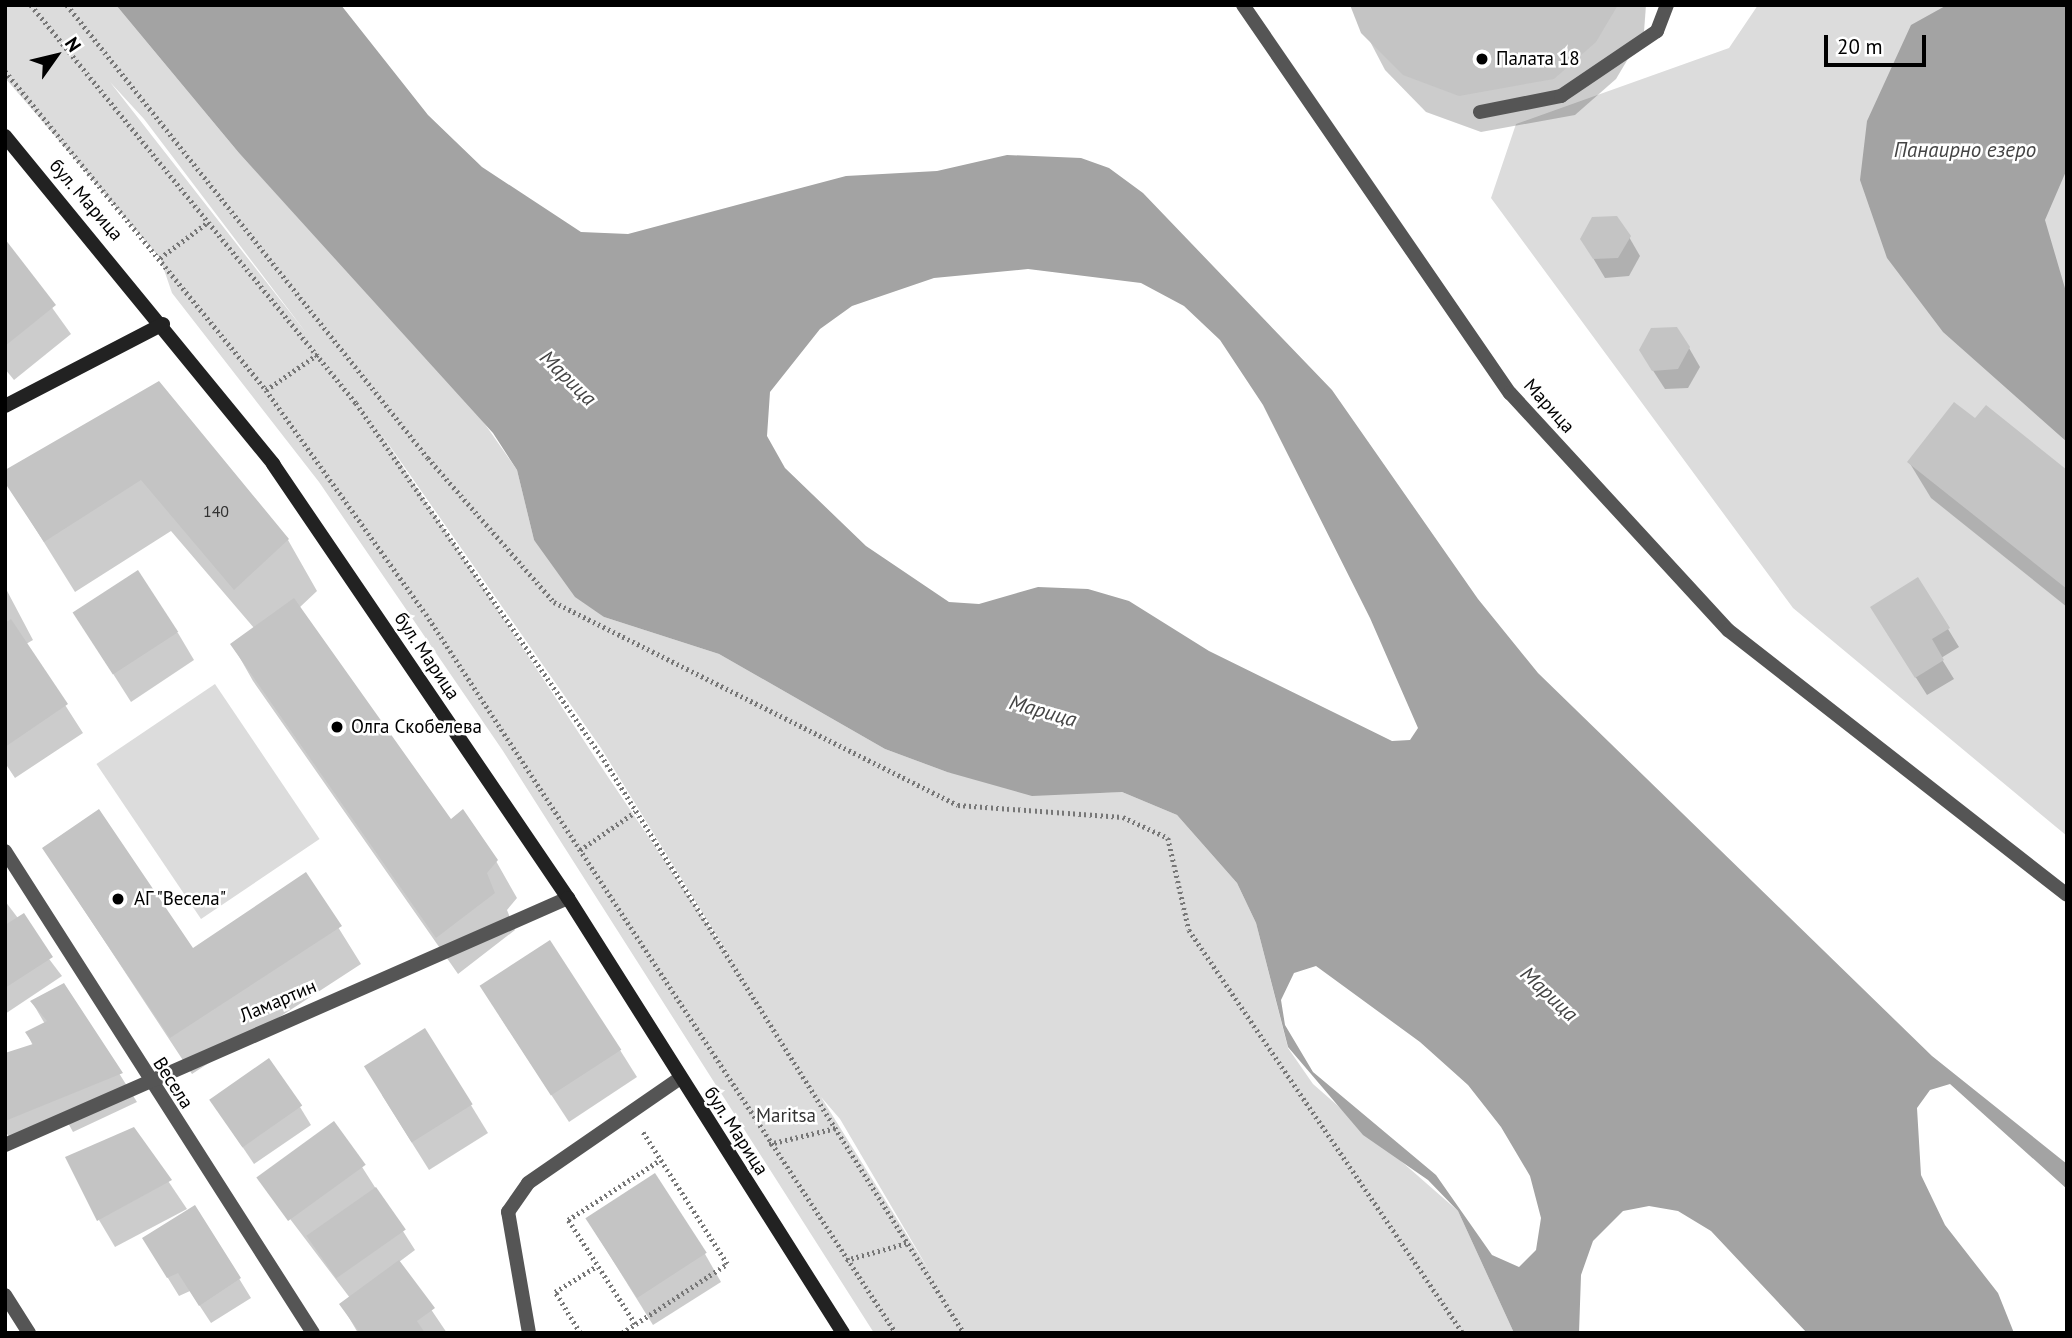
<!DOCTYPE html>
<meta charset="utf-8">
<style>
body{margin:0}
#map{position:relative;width:2072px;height:1338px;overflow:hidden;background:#fff;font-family:"PT Sans",sans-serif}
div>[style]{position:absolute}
.green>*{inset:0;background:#dcdcdc;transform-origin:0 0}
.water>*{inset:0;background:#a3a3a3}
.shadow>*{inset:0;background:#0003}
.building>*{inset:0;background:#c4c4c4;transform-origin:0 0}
.path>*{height:4.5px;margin-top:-2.25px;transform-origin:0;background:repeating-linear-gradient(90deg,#777 0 2px,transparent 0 5.5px)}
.lane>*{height:14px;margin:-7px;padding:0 7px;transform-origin:7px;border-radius:7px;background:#555}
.street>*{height:14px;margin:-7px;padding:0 7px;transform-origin:7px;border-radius:7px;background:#555}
.secondary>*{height:14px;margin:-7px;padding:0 7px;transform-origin:7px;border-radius:7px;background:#222}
.dots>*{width:19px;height:19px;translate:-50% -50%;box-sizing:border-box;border:4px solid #fff;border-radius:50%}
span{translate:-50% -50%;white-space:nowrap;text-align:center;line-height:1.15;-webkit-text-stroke:5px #fff;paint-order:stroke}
.number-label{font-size:16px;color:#313131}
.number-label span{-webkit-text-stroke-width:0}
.poi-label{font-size:19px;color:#000}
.left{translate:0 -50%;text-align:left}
.street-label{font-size:19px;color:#000}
.park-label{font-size:19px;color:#333}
.water-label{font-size:21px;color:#444;font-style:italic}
.frame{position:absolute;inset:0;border:7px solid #000;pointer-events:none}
.north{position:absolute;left:21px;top:21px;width:70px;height:70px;-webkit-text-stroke:5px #fff;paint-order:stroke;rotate:56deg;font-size:19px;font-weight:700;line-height:28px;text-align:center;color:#000}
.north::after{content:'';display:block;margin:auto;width:24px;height:32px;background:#000;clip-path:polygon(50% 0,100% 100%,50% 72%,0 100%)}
.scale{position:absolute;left:1824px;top:35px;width:102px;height:32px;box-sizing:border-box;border:4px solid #000;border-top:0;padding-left:9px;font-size:21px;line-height:24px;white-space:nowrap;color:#000;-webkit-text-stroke:5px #fff;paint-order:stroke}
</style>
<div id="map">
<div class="green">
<i style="clip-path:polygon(evenodd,5px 5px,116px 5px,239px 153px,473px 407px,517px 470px,534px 540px,604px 617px,719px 654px,885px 749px,947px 772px,1077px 793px,1122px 792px,1177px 815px,1237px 883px,1256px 923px,1288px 1048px,1313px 1084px,1458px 1211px,1514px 1333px,874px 1333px,503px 751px,319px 482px,172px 293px,160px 258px,5px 78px,5px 5px,110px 82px,144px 119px,307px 334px,110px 82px,5px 5px,380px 432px,601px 748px,734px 964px,598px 762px,380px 432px,5px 5px,821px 1097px,840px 1119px,930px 1272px,821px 1097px)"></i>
<i style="clip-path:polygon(1758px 5px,2067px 5px,2067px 836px,1793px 608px,1491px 198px,1516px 124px,1729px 48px)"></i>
<i style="left:215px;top:684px;width:187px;height:143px;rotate:56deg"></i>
</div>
<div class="water">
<i style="clip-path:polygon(evenodd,116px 5px,341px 5px,428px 115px,482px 167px,581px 232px,628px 234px,846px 176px,937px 171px,1007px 155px,1081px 158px,1109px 168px,1143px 193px,1332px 390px,1478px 599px,1538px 673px,1932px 1056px,2067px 1164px,2067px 1189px,1950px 1084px,1930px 1090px,1917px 1108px,1921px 1175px,1945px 1225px,1998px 1293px,2014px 1333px,1807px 1333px,1711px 1231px,1678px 1211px,1649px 1206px,1623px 1211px,1593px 1241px,1581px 1275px,1579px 1333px,1514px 1333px,1458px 1211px,1428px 1180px,1363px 1135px,1288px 1047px,1256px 923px,1237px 883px,1177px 815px,1122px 792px,1032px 796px,947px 772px,885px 749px,719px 654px,604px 617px,575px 597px,534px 540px,517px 470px,493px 433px,239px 153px,116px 5px,1028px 269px,1141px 283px,1184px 306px,1220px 340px,1263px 405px,1370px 618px,1418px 728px,1410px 740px,1392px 741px,1209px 651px,1129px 601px,1088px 589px,1038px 587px,979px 604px,949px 602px,866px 546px,785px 468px,767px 436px,770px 392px,820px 329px,852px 306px,934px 278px,1028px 269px,116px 5px,1316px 966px,1420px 1042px,1468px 1085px,1501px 1127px,1530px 1176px,1541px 1218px,1536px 1250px,1519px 1267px,1492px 1255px,1436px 1175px,1313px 1072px,1285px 1025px,1281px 1000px,1294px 973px,1316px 966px)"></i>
<i style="clip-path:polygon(1947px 5px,2067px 5px,2067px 169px,2045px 220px,2067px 295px,2067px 442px,1943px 332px,1887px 258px,1860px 180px,1867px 121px,1911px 25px)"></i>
</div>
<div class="shadow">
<i style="clip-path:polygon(1351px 5px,1646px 5px,1644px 32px,1616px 79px,1575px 115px,1481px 132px,1426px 112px,1385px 70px)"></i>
<i style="clip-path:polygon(1629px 237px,1640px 256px,1629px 276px,1605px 278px,1593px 258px)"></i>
<i style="clip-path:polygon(5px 242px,71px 334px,14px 380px,5px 369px)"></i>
<i style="clip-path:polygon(1689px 348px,1700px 367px,1688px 388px,1665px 389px,1652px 369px)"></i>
<i style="clip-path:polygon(159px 383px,288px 540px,317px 591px,299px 608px,451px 822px,496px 861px,517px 898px,507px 910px,515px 930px,458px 974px,253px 681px,232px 644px,254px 628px,171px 531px,75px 592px,5px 480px)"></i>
<i style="clip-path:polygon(1975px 421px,2067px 472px,2067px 607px,1931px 498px,1909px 462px)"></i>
<i style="clip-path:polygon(5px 587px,33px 640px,26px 644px,83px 733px,15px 778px,5px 763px)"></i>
<i style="clip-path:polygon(75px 614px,178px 633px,194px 660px,131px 702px)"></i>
<i style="clip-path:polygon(1883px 626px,1948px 629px,1959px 647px,1941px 658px,1954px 679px,1927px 695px)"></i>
<i style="clip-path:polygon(44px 849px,192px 950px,305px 874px,361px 964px,192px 1074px)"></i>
<i style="clip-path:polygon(5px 901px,62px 976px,5px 1014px)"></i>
<i style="clip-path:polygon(64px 985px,137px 1102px,73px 1132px,68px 1123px,11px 1141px,5px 1130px,5px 1055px,33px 1046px,27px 1033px,45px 1024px,32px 1002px)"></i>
<i style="clip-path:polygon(499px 1015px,620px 1050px,637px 1077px,569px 1122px)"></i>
<i style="clip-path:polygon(425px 1030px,488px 1133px,429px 1170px,382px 1095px)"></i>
<i style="clip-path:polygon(300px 1107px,311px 1125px,254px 1164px,223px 1118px)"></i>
<i style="clip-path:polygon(334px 1123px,415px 1250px,399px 1262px,447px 1333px,358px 1333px,341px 1304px,350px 1298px,259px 1178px)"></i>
<i style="clip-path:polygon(133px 1129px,187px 1209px,115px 1247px,99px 1220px)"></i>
<i style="clip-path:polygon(195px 1207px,251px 1298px,211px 1323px,190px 1291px,179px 1296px,155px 1257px)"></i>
<i style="clip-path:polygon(587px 1219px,705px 1254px,721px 1282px,653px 1325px)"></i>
</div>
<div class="building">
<i style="clip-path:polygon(1350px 5px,1618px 5px,1596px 42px,1554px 79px,1459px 96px,1403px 75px,1361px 33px)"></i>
<i style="clip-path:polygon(1617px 216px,1631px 236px,1618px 258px,1593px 259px,1580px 239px,1592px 217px)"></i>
<i style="clip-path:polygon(5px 239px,56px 305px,5px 346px)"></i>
<i style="clip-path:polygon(1677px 327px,1690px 347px,1678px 369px,1652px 371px,1639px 350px,1651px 328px)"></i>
<i style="clip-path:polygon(159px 381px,289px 539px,234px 590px,141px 480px,44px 542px,5px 483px,5px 470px)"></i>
<i style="clip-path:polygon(1954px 402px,1975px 418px,1986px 405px,2067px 470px,2067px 589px,1907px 462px)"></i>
<i style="left:138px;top:570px;width:74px;height:78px;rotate:57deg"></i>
<i style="clip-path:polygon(1918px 577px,1950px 628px,1932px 639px,1944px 660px,1915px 678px,1870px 607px)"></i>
<i style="clip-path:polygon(294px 598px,451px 819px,463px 809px,498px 860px,487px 873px,495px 893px,436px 938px,230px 644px)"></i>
<i style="clip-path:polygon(11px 619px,68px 704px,5px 747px,5px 623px)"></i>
<i style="clip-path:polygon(99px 809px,193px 948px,306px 872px,342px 926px,170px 1038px,42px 848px)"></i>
<i style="clip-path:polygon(24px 913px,53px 957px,5px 988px,5px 925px)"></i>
<i style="left:550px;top:940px;width:131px;height:84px;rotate:57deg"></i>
<i style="clip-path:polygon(64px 983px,123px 1073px,5px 1121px,5px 1053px,33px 1044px,25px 1032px,47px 1021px,30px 1001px)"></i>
<i style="left:425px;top:1028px;width:90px;height:72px;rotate:58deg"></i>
<i style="left:269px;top:1058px;width:58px;height:73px;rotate:55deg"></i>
<i style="left:334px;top:1121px;width:54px;height:96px;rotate:54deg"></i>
<i style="clip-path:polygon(134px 1127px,172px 1180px,97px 1221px,65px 1157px)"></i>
<i style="left:655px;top:1173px;width:95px;height:83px;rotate:57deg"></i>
<i style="left:376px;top:1187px;width:52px;height:85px;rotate:55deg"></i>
<i style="clip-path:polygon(195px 1205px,241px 1278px,199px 1306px,178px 1273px,167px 1278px,142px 1238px)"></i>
<i style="clip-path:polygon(399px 1260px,435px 1308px,417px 1321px,425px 1333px,360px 1333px,339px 1304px)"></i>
</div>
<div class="path">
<i style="left:31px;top:5px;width:514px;rotate:50.77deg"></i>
<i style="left:356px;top:403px;width:429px;rotate:55.2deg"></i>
<i style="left:601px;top:755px;width:683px;rotate:57.87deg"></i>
<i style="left:67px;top:5px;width:579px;rotate:51.45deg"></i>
<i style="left:428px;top:458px;width:191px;rotate:48.8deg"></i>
<i style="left:554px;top:602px;width:452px;rotate:26.7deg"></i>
<i style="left:958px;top:805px;width:165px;rotate:4.2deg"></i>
<i style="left:1123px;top:817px;width:50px;rotate:25deg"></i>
<i style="left:1168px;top:838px;width:94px;rotate:77.1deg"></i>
<i style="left:1189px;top:930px;width:487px;rotate:55.8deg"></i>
<i style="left:5px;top:71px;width:412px;rotate:50.7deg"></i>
<i style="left:266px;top:390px;width:275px;rotate:54.5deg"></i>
<i style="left:426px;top:614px;width:859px;rotate:56.83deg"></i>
<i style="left:160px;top:258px;width:60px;rotate:-36.9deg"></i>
<i style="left:266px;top:390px;width:63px;rotate:-34.7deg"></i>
<i style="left:580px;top:850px;width:67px;rotate:-34.6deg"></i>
<i style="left:769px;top:1144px;width:69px;rotate:-13.4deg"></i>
<i style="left:846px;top:1260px;width:63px;rotate:-15.6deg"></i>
<i style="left:635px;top:1324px;width:124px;rotate:-122.8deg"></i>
<i style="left:568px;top:1220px;width:110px;rotate:-33.1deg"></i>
<i style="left:580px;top:1333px;width:48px;rotate:-121.4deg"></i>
<i style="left:555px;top:1292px;width:49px;rotate:-31.8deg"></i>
<i style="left:622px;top:1333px;width:126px;rotate:-33.3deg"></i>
<i style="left:727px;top:1264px;width:158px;rotate:-122.6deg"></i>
</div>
<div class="lane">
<i style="left:1480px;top:112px;width:83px;rotate:-11.2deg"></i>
<i style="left:1561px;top:96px;width:116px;rotate:-34.1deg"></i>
<i style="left:1657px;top:31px;width:28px;rotate:-69deg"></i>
<i style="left:5px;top:1295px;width:45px;rotate:57.7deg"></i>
<i style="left:529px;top:1333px;width:123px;rotate:-99.8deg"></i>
<i style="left:508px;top:1212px;width:35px;rotate:-55deg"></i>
<i style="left:528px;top:1183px;width:185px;rotate:-34.6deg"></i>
</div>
<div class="street">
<i style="left:1243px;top:5px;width:471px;rotate:55.5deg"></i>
<i style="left:1510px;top:393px;width:322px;rotate:47.4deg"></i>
<i style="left:1728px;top:630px;width:430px;rotate:38deg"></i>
<i style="left:5px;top:851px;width:572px;rotate:57.42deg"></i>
<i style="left:5px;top:1145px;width:615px;rotate:-23.69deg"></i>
</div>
<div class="secondary">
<i style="left:5px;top:136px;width:424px;rotate:50.7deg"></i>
<i style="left:273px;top:464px;width:525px;rotate:55.8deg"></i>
<i style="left:568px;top:898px;width:515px;rotate:57.7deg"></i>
<i style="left:5px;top:406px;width:178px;rotate:-27.4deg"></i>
</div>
<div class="dots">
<i style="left:1482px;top:59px;background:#000"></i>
<i style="left:337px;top:727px;background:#000"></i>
<i style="left:118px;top:899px;background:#000"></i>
</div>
<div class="number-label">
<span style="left:216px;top:511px">140</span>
</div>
<div class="poi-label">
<span class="left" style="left:1496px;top:59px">Палата 18</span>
<span class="left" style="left:351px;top:727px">Олга Скобелева</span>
<span class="left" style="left:134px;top:899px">АГ "Весела"</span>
</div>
<div class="street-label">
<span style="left:86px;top:200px;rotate:49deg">бул. Марица</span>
<span style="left:1549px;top:406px;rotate:48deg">Марица</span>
<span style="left:427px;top:656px;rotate:56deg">бул. Марица</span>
<span style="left:278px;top:1001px;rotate:-23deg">Ламартин</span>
<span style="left:173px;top:1083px;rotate:57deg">Весела</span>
<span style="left:736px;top:1131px;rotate:57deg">бул. Марица</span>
</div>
<div class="park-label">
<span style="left:786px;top:1116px">Maritsa</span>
</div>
<div class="water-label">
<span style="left:1965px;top:150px">Панаирно езеро</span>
<span style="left:568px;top:378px;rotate:44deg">Марица</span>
<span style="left:1043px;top:711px;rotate:16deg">Марица</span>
<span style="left:1549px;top:994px;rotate:43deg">Марица</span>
</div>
<div class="frame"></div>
<div class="north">N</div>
<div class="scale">20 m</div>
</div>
